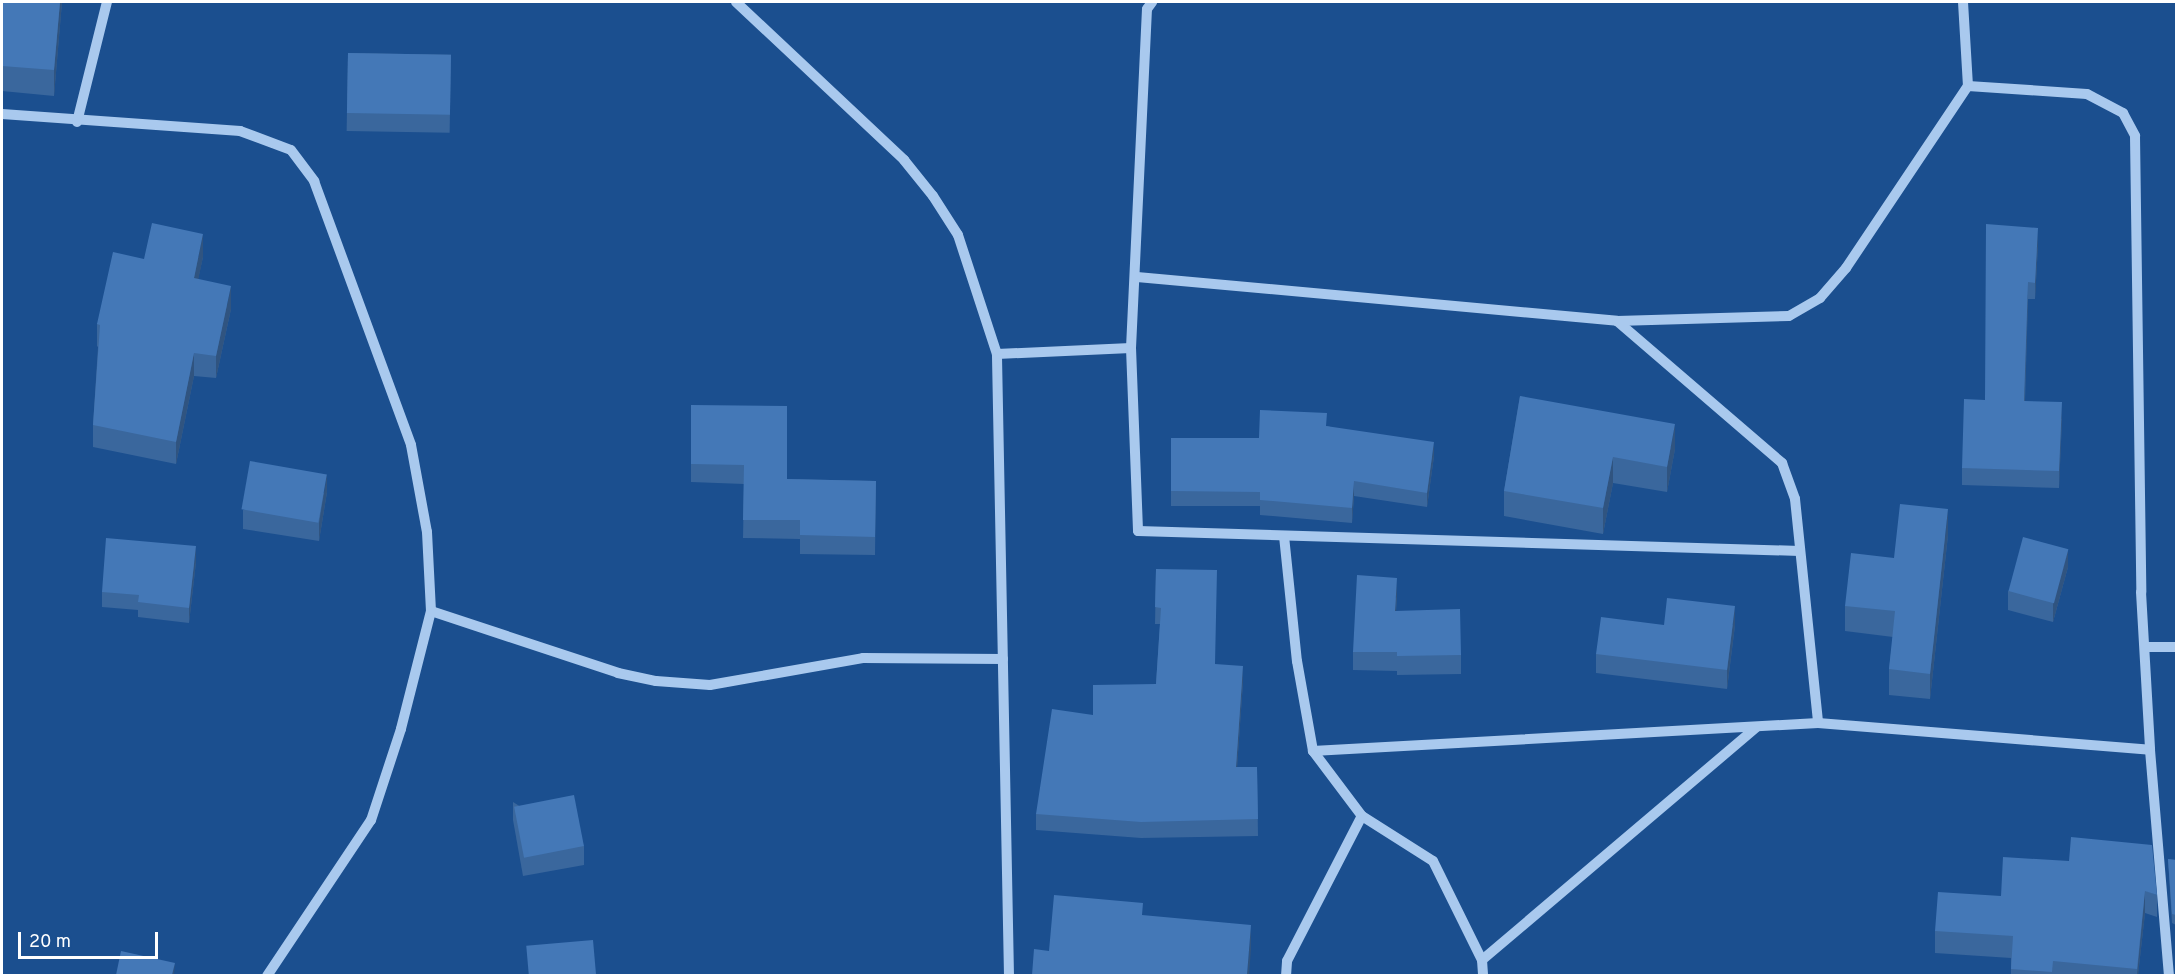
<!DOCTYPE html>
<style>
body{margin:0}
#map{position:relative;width:2178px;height:977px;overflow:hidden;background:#1b4f8f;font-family:Overpass,sans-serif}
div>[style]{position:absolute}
.minor>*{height:10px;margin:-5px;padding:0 5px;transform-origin:5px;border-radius:5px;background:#a9c9ee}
.wall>*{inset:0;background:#3a679d;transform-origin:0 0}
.shaded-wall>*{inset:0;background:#305480}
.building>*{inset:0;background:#4478b7;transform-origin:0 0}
span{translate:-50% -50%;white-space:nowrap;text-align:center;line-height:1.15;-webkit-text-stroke:4.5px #1b4f8f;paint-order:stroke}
.frame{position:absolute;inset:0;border:3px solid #fff;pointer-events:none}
.scale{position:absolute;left:18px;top:932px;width:140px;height:27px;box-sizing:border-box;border:3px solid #fff;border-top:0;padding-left:8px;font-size:18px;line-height:21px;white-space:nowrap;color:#fff;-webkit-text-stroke:4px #1b4f8f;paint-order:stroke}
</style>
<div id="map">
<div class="minor">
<i style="left:736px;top:2px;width:231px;rotate:43.2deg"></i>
<i style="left:904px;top:160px;width:46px;rotate:51.1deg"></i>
<i style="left:933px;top:196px;width:46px;rotate:57.3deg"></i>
<i style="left:958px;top:235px;width:125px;rotate:71.9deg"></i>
<i style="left:1963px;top:2px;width:84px;rotate:86.6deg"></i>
<i style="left:2px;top:114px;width:239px;rotate:4.1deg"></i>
<i style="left:240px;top:131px;width:54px;rotate:20.4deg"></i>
<i style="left:291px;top:150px;width:39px;rotate:53deg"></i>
<i style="left:314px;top:181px;width:281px;rotate:69.8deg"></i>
<i style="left:411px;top:445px;width:88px;rotate:79.6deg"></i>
<i style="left:427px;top:532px;width:79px;rotate:87.1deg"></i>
<i style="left:431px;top:611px;width:122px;rotate:104.3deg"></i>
<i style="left:401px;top:729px;width:96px;rotate:108.2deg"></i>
<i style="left:371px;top:820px;width:187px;rotate:123.7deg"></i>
<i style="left:77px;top:122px;width:124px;rotate:-76deg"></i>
<i style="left:1137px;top:277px;width:482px;rotate:5.2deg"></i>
<i style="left:1617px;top:321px;width:218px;rotate:40.7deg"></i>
<i style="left:1782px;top:463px;width:38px;rotate:70deg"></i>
<i style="left:1795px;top:499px;width:225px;rotate:84.1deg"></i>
<i style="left:1818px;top:723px;width:506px;rotate:176.83deg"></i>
<i style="left:1617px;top:321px;width:172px;rotate:-1.7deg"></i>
<i style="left:1789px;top:316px;width:36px;rotate:-30deg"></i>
<i style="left:1820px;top:298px;width:40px;rotate:-49deg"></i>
<i style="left:1846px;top:268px;width:219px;rotate:-56.2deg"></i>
<i style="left:1968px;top:86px;width:119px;rotate:3.8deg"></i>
<i style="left:2087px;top:94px;width:41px;rotate:27.8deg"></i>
<i style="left:2123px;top:113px;width:26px;rotate:62deg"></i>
<i style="left:2135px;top:136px;width:456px;rotate:89.2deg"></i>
<i style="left:2141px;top:592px;width:158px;rotate:86.7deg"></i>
<i style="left:2150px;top:750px;width:227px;rotate:85.2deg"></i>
<i style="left:1131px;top:348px;width:183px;rotate:87.8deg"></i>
<i style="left:1138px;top:531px;width:662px;rotate:1.73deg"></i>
<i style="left:1284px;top:536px;width:126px;rotate:84.1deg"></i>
<i style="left:1297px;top:661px;width:91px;rotate:79.9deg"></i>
<i style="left:1313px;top:751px;width:81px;rotate:53deg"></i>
<i style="left:1362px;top:816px;width:84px;rotate:32.4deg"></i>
<i style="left:1433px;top:861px;width:110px;rotate:63.7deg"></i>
<i style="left:1482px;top:960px;width:16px;rotate:86deg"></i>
<i style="left:431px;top:611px;width:197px;rotate:18.3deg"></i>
<i style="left:618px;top:673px;width:39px;rotate:12deg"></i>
<i style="left:656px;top:681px;width:54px;rotate:4.2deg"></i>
<i style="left:710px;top:685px;width:155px;rotate:-10deg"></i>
<i style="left:863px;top:658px;width:140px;rotate:0.4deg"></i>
<i style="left:2145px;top:647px;width:31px"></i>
<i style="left:1818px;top:723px;width:333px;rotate:4.6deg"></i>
<i style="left:1482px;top:960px;width:359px;rotate:-40.3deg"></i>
<i style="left:1009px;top:976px;width:622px;rotate:-91.11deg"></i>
<i style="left:997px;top:354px;width:134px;rotate:-2.6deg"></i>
<i style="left:1131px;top:348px;width:339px;rotate:-87.3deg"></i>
<i style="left:1147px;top:9px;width:9px;rotate:-54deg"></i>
<i style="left:1286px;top:976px;width:15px;rotate:-86deg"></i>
<i style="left:1287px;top:961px;width:163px;rotate:-62.7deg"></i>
</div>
<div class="wall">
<i style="clip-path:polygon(2px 2px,62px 2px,54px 96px,2px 91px)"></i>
<i style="left:348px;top:53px;width:103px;height:78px;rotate:1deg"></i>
<i style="clip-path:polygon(2038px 245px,2035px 299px,2028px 299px,2025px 401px,2062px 419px,2059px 488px,1962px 485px,1962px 468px)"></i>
<i style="clip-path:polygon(203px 257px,198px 279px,231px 309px,216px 378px,194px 376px,176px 464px,93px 447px,93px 425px,98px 347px,97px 346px,97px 324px,144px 259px)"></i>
<i style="clip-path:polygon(1520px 396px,1675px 449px,1667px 492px,1613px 483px,1603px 534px,1504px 516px,1504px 491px)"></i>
<i style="clip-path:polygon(691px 405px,787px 479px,876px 481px,875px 555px,800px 554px,800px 539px,743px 538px,744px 484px,691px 482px)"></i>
<i style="clip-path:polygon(1327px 426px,1434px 456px,1427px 507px,1354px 496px,1352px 523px,1260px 515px,1260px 506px,1171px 506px,1171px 438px,1259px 438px)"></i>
<i style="clip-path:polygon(327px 492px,319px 541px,243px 529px,243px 510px)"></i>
<i style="clip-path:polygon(1948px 535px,1930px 699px,1889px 695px,1889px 669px,1893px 637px,1845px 631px,1845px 606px,1894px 558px)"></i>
<i style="clip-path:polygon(196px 562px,189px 623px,138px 617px,138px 610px,102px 607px,102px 592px)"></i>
<i style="clip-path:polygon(2068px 567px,2053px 622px,2008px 610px,2008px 591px)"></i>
<i style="clip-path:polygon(1156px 569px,1215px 664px,1243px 682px,1237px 767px,1257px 767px,1258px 836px,1141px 838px,1036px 830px,1036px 814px,1156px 684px,1160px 624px,1155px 624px)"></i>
<i style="clip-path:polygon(1397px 596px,1396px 611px,1461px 655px,1461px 674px,1397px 675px,1397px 671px,1353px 670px,1353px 652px)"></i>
<i style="clip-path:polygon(1664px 625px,1735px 625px,1727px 689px,1596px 673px,1596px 654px)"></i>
<i style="clip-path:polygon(513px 802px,584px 846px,584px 865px,523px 876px,513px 820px)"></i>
<i style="clip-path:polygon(2168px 859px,2176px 860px,2176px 925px,2172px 923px)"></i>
<i style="clip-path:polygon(2069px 861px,2157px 895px,2157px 917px,2145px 913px,2138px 975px,2011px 975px,2011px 958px,1935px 953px,1935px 931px,2001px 896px)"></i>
</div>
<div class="shaded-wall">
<i style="clip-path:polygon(60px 2px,62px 2px,54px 96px,54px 70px)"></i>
<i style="clip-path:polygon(2038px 228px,2038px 245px,2035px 299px,2035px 283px)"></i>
<i style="clip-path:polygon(203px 234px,203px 257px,194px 300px,194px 278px)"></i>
<i style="clip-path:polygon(2028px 282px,2028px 299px,2024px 418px,2024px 401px)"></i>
<i style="clip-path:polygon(231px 286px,231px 309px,216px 378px,216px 356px)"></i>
<i style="clip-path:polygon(194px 353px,194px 376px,176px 464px,176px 442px)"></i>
<i style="clip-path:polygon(2062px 402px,2062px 419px,2059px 488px,2059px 471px)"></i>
<i style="clip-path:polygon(1675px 424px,1675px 449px,1667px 492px,1667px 467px)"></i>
<i style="clip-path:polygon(1434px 442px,1434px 456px,1427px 507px,1427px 493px)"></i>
<i style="clip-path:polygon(1613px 457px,1613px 483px,1603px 534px,1603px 508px)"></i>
<i style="clip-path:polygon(327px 474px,327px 492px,319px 541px,319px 523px)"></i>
<i style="clip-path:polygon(1354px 481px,1354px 496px,1352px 523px,1352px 508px)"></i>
<i style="clip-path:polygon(1948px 509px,1948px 535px,1930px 699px,1930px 674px)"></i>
<i style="clip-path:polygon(196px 546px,196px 562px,189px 623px,189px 608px)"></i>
<i style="clip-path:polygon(2068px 549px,2068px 567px,2053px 622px,2053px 604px)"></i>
<i style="clip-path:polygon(1397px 578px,1397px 596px,1395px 629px,1395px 611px)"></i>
<i style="clip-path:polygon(1735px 606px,1735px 625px,1727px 689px,1727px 670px)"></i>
<i style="clip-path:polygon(1243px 666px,1243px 682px,1236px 784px,1236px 767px)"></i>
<i style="clip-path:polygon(2145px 891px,2145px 913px,2138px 975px,2137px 975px)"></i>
<i style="clip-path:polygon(1251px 925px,1251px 950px,1249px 975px,1247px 975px)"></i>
<i style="clip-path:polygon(175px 963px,174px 975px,172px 975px)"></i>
</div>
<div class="building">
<i style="clip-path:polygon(2px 2px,60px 2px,54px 70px,2px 66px)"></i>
<i style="left:348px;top:53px;width:103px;height:60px;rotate:1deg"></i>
<i style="clip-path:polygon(152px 223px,203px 234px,194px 278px,231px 286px,216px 356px,194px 353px,176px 442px,93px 425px,100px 325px,97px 324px,113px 252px,144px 259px)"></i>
<i style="clip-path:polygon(1986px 224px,2038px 228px,2035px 283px,2028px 282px,2024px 401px,2062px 402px,2059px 471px,1962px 468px,1964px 399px,1985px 400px)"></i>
<i style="clip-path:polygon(1520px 396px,1675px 424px,1667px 467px,1613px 457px,1603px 508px,1504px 491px)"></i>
<i style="clip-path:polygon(691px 405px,787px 406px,787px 479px,876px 481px,875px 537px,800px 535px,800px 520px,743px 520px,744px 465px,691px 464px)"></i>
<i style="clip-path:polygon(1260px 410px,1327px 413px,1326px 426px,1434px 442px,1427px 493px,1354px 481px,1352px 508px,1260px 500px,1260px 492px,1171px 491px,1171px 438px,1259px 438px)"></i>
<i style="left:250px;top:461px;width:78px;height:49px;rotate:10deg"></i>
<i style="clip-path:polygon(1900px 504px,1948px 509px,1930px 674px,1889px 669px,1895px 611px,1845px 606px,1851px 553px,1894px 558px)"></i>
<i style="left:2023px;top:537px;width:47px;height:56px;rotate:15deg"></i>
<i style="clip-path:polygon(106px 538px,196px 546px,189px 608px,138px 602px,139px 595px,102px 592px)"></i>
<i style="clip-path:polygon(1156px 569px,1217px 570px,1215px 664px,1243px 666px,1236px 767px,1257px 767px,1258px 819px,1141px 822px,1036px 814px,1052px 709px,1093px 715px,1093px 685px,1156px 684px,1161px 608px,1155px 607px)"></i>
<i style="clip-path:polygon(1357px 575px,1397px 578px,1395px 611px,1460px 609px,1461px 655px,1397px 656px,1397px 652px,1353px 652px)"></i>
<i style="clip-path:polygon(1667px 598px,1735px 606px,1727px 670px,1596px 654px,1601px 617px,1664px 625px)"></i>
<i style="left:574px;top:795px;width:52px;height:61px;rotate:79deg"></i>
<i style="clip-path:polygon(2071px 837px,2152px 845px,2157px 895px,2145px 891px,2137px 969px,2053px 961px,2052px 972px,2011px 969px,2013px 936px,1935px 931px,1938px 892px,2001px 896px,2003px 857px,2069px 861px)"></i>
<i style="clip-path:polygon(2168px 859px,2176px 860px,2176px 915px,2172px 914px)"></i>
<i style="clip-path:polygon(1054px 895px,1143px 903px,1142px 915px,1251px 925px,1247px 975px,1032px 975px,1034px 949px,1049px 951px)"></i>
<i style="left:593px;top:940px;width:35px;height:67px;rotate:85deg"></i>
<i style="clip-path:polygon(121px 951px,175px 963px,172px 975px,116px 975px)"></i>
</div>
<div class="frame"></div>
<div class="scale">20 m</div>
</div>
